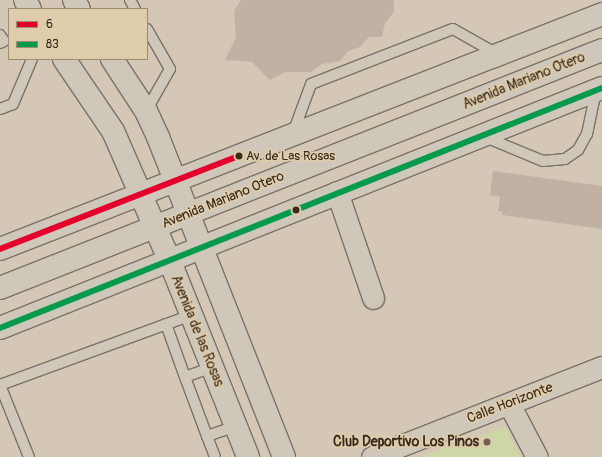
<!DOCTYPE html>
<style>
body{margin:0}
#map{position:relative;width:602px;height:457px;overflow:hidden;background:#d4c7b5;font-family:Pangolin,sans-serif}
div>[style]{position:absolute}
.green>*{inset:0;background:#ced6a6}
.building>*{inset:0;background:#c1b1a5}
.roads{filter:drop-shadow(1px 0 #7b7267) drop-shadow(-1px 0 #7b7267) drop-shadow(0 1px #7b7267) drop-shadow(0 -1px #7b7267)}
.service>*{height:10px;margin:-5px;padding:0 5px;transform-origin:5px;border-radius:5px;background:#cec7ba}
.minor>*{height:21px;margin:-10.5px;padding:0 10.5px;transform-origin:10.5px;border-radius:10.5px;background:#cec7ba}
.tertiary>*{height:22px;margin:-11px;padding:0 11px;transform-origin:11px;border-radius:11px;background:#cec7ba}
.secondary>*{height:22px;margin:-11px;padding:0 11px;transform-origin:11px;border-radius:11px;background:#cec7ba}
.primary>*{height:22px;margin:-11px;padding:0 11px;transform-origin:11px;border-radius:11px;background:#cec7ba}
.bus-1>*{height:6px;margin:-3px;padding:0 3px;transform-origin:3px;border-radius:3px;background:#e4002b}
.bus-2>*{height:6px;margin:-3px;padding:0 3px;transform-origin:3px;border-radius:3px;background:#069a4c}
.dots>*{width:11px;height:11px;translate:-50% -50%;box-sizing:border-box;border:2px solid #deccaa;border-radius:50%}
span{translate:-50% -50%;white-space:nowrap;text-align:center;line-height:1.15;-webkit-text-stroke:3.5px #deccaa;paint-order:stroke}
.bus-label{font-size:13px;color:#3b2a1e}
.left{translate:0 -50%;text-align:left}
.street-label{font-size:14px;color:#3b2a1e}
.poi-label{font-size:14px;color:#3b2a1e;font-weight:700}
.right{translate:-100% -50%;text-align:right}
.legend{position:absolute;left:8px;top:8px;width:140px;height:52px;box-sizing:border-box;background:#deccaa;border:1px solid #9d8b72;margin:0;padding:5px 7px;list-style:none;font-size:12px;color:#3b2a1e}
.legend li{display:flex;align-items:center;gap:8px;height:20px}
.legend b{width:20px;border:1px solid #9d8b72}
</style>
<div id="map">
<div class="green">
<i style="clip-path:polygon(505px 427px,520px 457px,419px 457px)"></i>
</div>
<div class="building">
<i style="clip-path:polygon(241px 0,394px 0,394px 12px,385px 23px,382px 37px,369px 37px,360px 47px,348px 51px,340px 61px,322px 64px,311px 72px,285px 72px,270px 80px,252px 62px,225px 60px,236px 37px,234px 11px)"></i>
<i style="clip-path:polygon(493px 171px,602px 186px,602px 229px,502px 215px,503px 212px,498px 211px,500px 197px,490px 195px)"></i>
</div>
<div class="roads">
<div class="service">
<i style="left:130px;top:0;width:10px;rotate:61deg"></i>
<i style="left:0;top:35px;width:7px;rotate:56deg"></i>
<i style="left:4px;top:41px;width:4px;rotate:153deg"></i>
<i style="left:0;top:109px;width:14px;rotate:-21deg"></i>
<i style="left:13px;top:104px;width:49px;rotate:-67.1deg"></i>
<i style="left:146px;top:111px;width:48px;rotate:-60.3deg"></i>
<i style="left:170px;top:69px;width:46px;rotate:-119.9deg"></i>
<i style="left:293px;top:133px;width:52px;rotate:-69.8deg"></i>
<i style="left:311px;top:84px;width:152px;rotate:-21.2deg"></i>
<i style="left:453px;top:29px;width:51px;rotate:29.6deg"></i>
<i style="left:485px;top:137px;width:63px;rotate:22.5deg"></i>
<i style="left:543px;top:161px;width:22px;rotate:-5deg"></i>
<i style="left:565px;top:159px;width:16px;rotate:-35deg"></i>
<i style="left:578px;top:150px;width:18px;rotate:-61deg"></i>
<i style="left:587px;top:134px;width:44px;rotate:-78.2deg"></i>
<i style="left:166px;top:324px;width:56px;rotate:70.3deg"></i>
<i style="left:185px;top:377px;width:29px;rotate:-20deg"></i>
<i style="left:185px;top:377px;width:63px;rotate:69.6deg"></i>
<i style="left:207px;top:436px;width:31px;rotate:-19deg"></i>
<i style="left:0;top:385px;width:203px;rotate:-20.1deg"></i>
<i style="left:0;top:385px;width:78px;rotate:68.1deg"></i>
<i style="left:207px;top:436px;width:22px;rotate:69deg"></i>
</div>
<div class="minor">
<i style="left:337px;top:192px;width:112px;rotate:71.2deg"></i>
<i style="left:509px;top:404px;width:60px;rotate:62.2deg"></i>
<i style="left:372px;top:457px;width:247px;rotate:-21.4deg"></i>
</div>
<div class="tertiary">
<i style="left:25px;top:0;width:10px;rotate:61deg"></i>
<i style="left:74px;top:0;width:10px;rotate:61deg"></i>
<i style="left:64px;top:59px;width:87px;rotate:55.8deg"></i>
<i style="left:113px;top:131px;width:140px;rotate:66.4deg"></i>
<i style="left:169px;top:259px;width:213px;rotate:68.2deg"></i>
<i style="left:112px;top:59px;width:62px;rotate:56.8deg"></i>
<i style="left:146px;top:111px;width:29px;rotate:65deg"></i>
<i style="left:158px;top:137px;width:344px;rotate:68.5deg"></i>
</div>
<div class="secondary">
<i style="left:0;top:249px;width:646px;rotate:-21.32deg"></i>
<i style="left:0;top:328px;width:648px;rotate:-21.74deg"></i>
</div>
<div class="primary">
<i style="left:0;top:288px;width:647px;rotate:-21.57deg"></i>
</div>
</div>
<div class="bus-1">
<i style="left:0;top:249px;width:256px;rotate:-21.3deg"></i>
</div>
<div class="bus-2">
<i style="left:0;top:328px;width:648px;rotate:-21.74deg"></i>
</div>
<div class="dots">
<i style="left:239px;top:156px;background:#3b2a1e"></i>
<i style="left:296px;top:210px;background:#3b2a1e"></i>
<i style="left:487px;top:442px;background:#716153"></i>
</div>
<div class="bus-label">
<span class="left" style="left:246px;top:156px">Av. de Las Rosas</span>
</div>
<div class="street-label">
<span style="left:524px;top:81px;rotate:-22deg">Avenida Mariano Otero</span>
<span style="left:223px;top:200px;rotate:-22deg">Avenida Mariano Otero</span>
<span style="left:197px;top:331px;rotate:68deg">Avenida de las Rosas</span>
<span style="left:510px;top:403px;rotate:-21deg">Calle Horizonte</span>
</div>
<div class="poi-label">
<span class="right" style="left:479px;top:442px">Club Deportivo Los Pinos</span>
</div>
<ul class="legend">
<li><b style="height:5px;background:#e4002b"></b>6</li>
<li><b style="height:5px;background:#069a4c"></b>83</li>
</ul>
</div>
